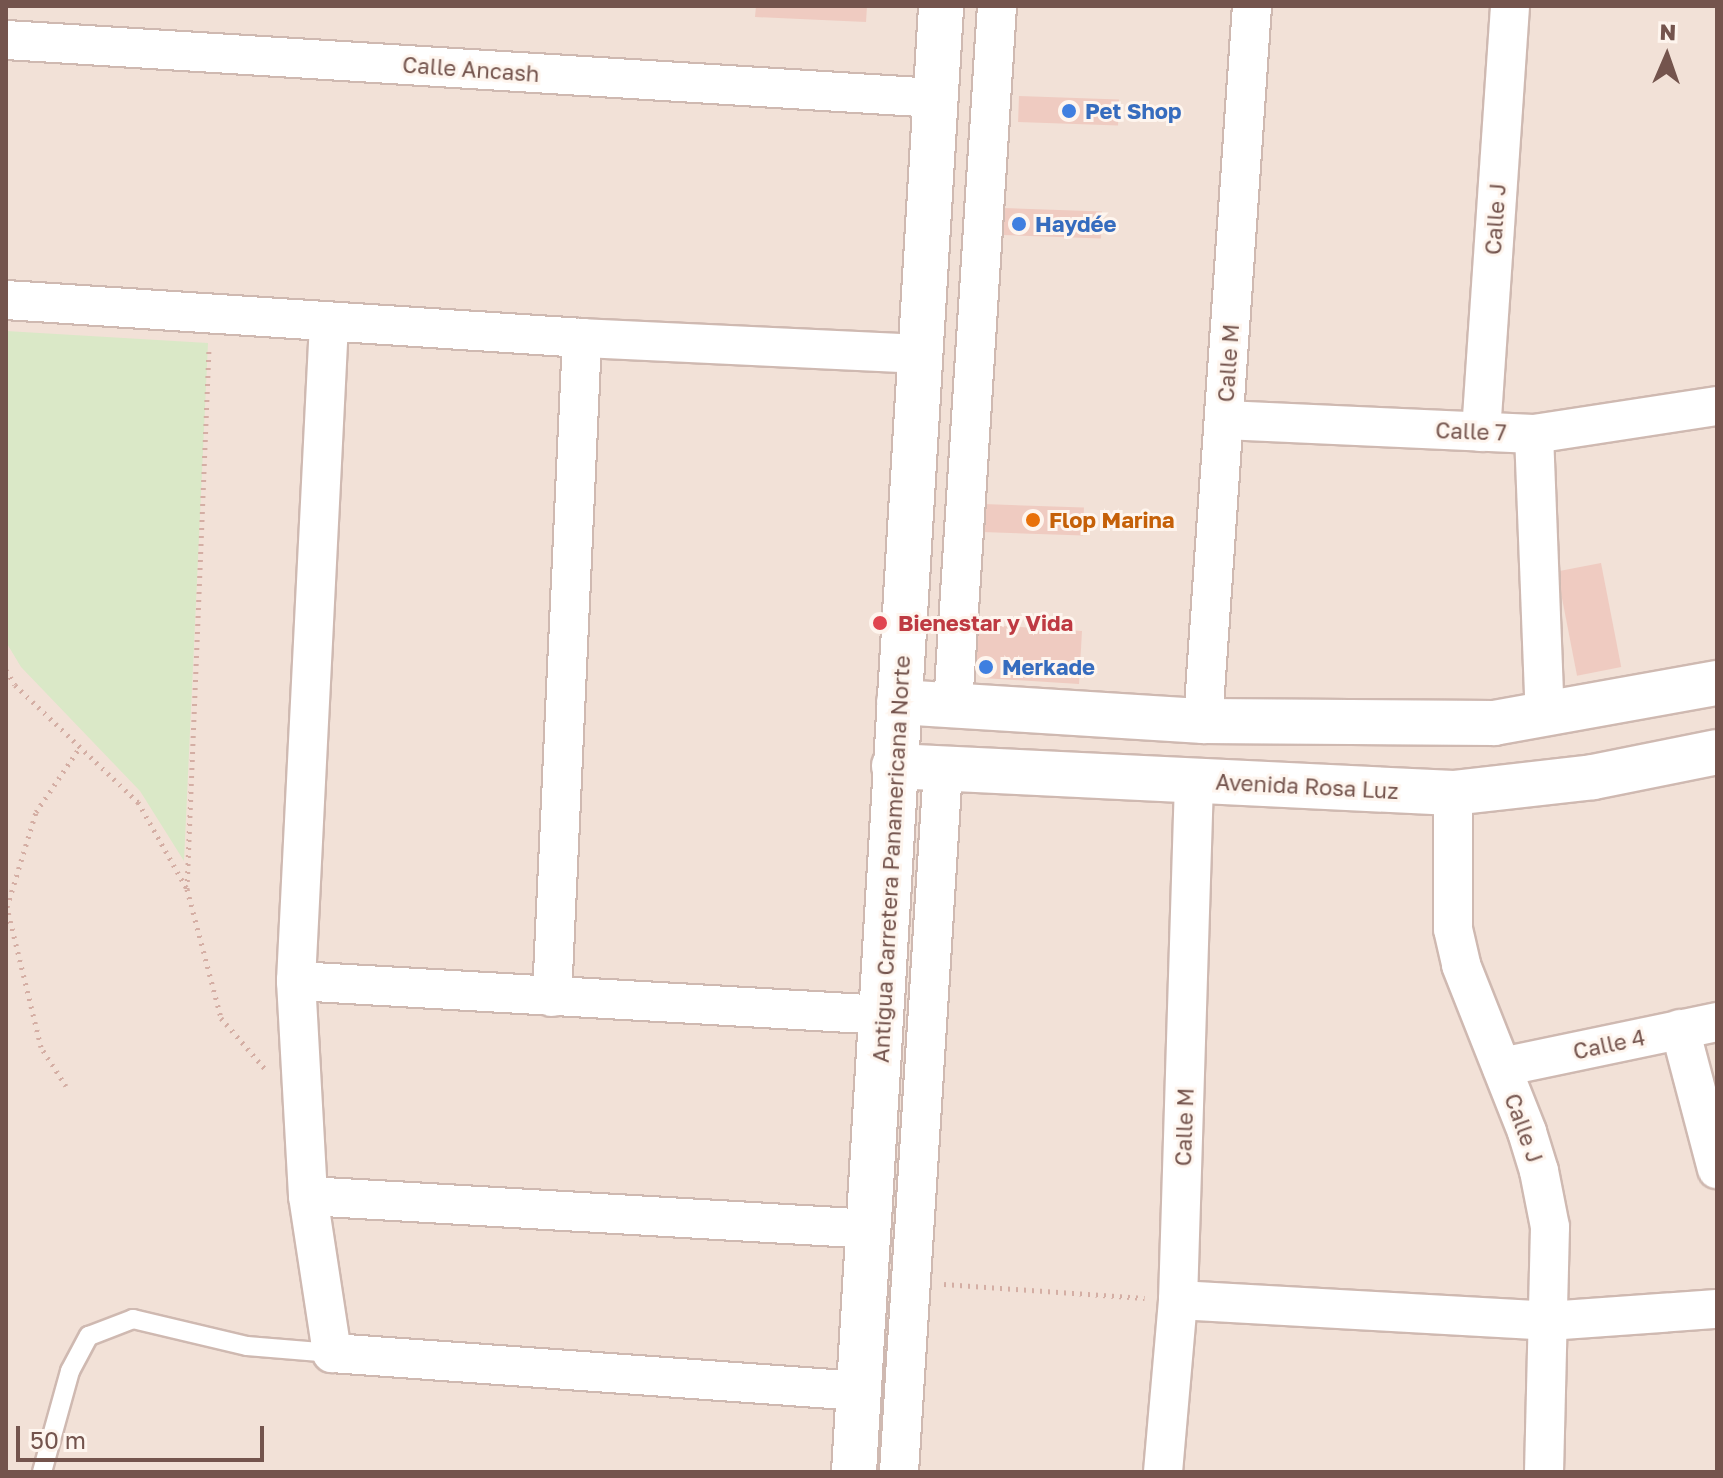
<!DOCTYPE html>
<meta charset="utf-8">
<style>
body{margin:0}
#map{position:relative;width:1723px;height:1478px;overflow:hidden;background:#fbf0e8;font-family:"Golos Text",sans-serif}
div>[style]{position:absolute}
.residential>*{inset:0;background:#f2e1d7;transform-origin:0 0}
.green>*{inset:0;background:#dae8c7}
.building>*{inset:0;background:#efcbc1;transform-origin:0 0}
.path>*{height:5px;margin-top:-2.5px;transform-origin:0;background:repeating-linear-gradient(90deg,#d4aea4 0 2px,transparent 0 8px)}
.roads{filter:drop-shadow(2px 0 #cfb9b1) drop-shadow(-2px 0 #cfb9b1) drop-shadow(0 2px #cfb9b1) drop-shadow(0 -2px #cfb9b1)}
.lane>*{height:18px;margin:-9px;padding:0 9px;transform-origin:9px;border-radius:9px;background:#fff}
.street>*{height:38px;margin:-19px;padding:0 19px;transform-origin:19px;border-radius:19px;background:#fff}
.secondary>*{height:44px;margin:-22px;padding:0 22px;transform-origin:22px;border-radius:22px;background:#fff}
.dots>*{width:22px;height:22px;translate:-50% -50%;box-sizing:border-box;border:4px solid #fef5ee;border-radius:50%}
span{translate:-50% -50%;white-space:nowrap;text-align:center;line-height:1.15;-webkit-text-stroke:6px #fef5ee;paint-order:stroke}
.street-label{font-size:22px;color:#74544d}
.shop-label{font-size:22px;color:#366cbe;font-weight:700}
.left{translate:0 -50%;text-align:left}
.food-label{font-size:22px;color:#c56008;font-weight:700}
.health-label{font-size:22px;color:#be3a42;font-weight:700}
.frame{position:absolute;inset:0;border:8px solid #74544d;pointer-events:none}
.north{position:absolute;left:1627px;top:16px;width:80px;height:80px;-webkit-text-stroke:6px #fef5ee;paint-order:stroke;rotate:2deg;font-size:22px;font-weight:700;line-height:32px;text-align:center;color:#74544d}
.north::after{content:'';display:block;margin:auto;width:28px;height:36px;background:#74544d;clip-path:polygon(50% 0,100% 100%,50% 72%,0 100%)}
.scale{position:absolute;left:16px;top:1426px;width:248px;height:36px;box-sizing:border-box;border:4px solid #74544d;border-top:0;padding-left:10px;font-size:24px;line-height:28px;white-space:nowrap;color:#74544d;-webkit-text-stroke:6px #fef5ee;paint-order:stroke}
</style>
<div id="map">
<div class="residential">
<i style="left:6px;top:6px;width:1711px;height:1466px"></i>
</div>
<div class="green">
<i style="clip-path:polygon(6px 331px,208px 343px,184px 861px,140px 791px,21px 667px,6px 642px)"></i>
</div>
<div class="building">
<i style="clip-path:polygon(756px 6px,867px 6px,866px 22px,755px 17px)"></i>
<i style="left:1019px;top:96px;width:100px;height:26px;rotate:2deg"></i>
<i style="left:1004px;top:208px;width:98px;height:27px;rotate:2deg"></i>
<i style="left:983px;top:504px;width:101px;height:28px;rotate:2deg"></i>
<i style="left:1601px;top:563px;width:106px;height:45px;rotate:79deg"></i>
<i style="clip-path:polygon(972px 624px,1082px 631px,1079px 684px,983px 678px,970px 665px)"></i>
</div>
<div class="path">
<i style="left:6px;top:670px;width:17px;rotate:59deg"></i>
<i style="left:15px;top:685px;width:170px;rotate:43.6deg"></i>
<i style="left:138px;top:802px;width:100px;rotate:60.6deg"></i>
<i style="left:187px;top:889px;width:133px;rotate:75.2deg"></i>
<i style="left:221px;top:1018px;width:69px;rotate:49.1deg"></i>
<i style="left:187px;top:889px;width:540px;rotate:-87.67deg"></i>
<i style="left:66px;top:1086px;width:46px;rotate:-122.7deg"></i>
<i style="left:41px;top:1047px;width:144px;rotate:-103.7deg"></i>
<i style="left:7px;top:907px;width:99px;rotate:-73deg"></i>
<i style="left:36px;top:812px;width:78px;rotate:-55.9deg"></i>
<i style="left:944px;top:1284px;width:201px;rotate:4deg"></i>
</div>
<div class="roads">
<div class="lane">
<i style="left:42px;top:1472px;width:105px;rotate:-74.5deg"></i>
<i style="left:70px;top:1371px;width:40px;rotate:-62deg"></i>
<i style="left:89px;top:1336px;width:47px;rotate:-21.1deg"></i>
<i style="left:133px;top:1319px;width:117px;rotate:13.3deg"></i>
<i style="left:247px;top:1346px;width:85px;rotate:4.7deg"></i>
</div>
<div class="street">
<i style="left:6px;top:40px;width:931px;rotate:3.57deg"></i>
<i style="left:6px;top:300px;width:577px;rotate:3.77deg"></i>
<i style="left:582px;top:338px;width:337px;rotate:2.7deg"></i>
<i style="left:329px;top:323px;width:659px;rotate:92.87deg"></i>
<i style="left:296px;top:981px;width:215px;rotate:86.8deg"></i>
<i style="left:308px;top:1196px;width:159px;rotate:81.3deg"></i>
<i style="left:332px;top:1353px;width:529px;rotate:4.12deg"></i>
<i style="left:1224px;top:420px;width:310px;rotate:2.6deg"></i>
<i style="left:1534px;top:434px;width:185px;rotate:-8.7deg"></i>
<i style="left:1481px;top:432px;width:427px;rotate:-86.1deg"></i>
<i style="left:1534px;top:434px;width:282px;rotate:87.8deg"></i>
<i style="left:953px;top:705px;width:700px;rotate:-86.4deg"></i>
<i style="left:1203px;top:721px;width:717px;rotate:-86.08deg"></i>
<i style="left:1453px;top:793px;width:136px;rotate:90deg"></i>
<i style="left:1453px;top:929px;width:37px;rotate:77deg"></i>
<i style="left:1461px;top:965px;width:180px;rotate:68.4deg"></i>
<i style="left:1527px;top:1132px;width:41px;rotate:72.9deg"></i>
<i style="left:1539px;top:1171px;width:57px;rotate:78.9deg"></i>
<i style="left:1550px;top:1227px;width:245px;rotate:91.4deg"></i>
<i style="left:296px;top:981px;width:588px;rotate:3.31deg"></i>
<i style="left:552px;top:997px;width:660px;rotate:-87.39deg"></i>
<i style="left:1680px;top:1029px;width:145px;rotate:75.2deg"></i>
<i style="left:1502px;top:1067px;width:220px;rotate:-11.8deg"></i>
<i style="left:308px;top:1196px;width:564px;rotate:3.35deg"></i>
<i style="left:1178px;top:1300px;width:371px;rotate:3.2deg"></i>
<i style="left:1548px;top:1321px;width:169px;rotate:-4.1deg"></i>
<i style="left:899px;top:1472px;width:704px;rotate:-86.42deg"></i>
<i style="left:1163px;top:1472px;width:173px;rotate:-85deg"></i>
<i style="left:1178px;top:1300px;width:519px;rotate:-88.23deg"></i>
</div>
<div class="secondary">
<i style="left:899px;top:702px;width:305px;rotate:3.6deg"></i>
<i style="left:1203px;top:721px;width:291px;rotate:0.4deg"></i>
<i style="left:1494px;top:723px;width:227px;rotate:-10.2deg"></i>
<i style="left:894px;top:766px;width:560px;rotate:2.77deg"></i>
<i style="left:1453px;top:793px;width:141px;rotate:-6.5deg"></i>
<i style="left:1593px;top:777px;width:126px;rotate:-11.4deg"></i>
<i style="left:854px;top:1472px;width:1469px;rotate:-86.6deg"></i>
</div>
</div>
<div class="dots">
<i style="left:1069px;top:111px;background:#3f7fe0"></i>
<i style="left:1019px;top:224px;background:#3f7fe0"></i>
<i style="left:1033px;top:520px;background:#e8710a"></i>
<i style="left:880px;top:623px;background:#e0444e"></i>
<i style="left:986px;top:667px;background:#3f7fe0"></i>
</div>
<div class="street-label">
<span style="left:471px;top:69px;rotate:4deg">Calle Ancash</span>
<span style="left:1495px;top:219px;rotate:-86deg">Calle J</span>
<span style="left:1228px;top:363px;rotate:-86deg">Calle M</span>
<span style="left:1471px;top:431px;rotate:2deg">Calle 7</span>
<span style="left:1307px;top:786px;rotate:3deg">Avenida Rosa Luz</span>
<span style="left:891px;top:859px;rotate:-87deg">Antigua Carretera Panamericana Norte</span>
<span style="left:1609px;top:1044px;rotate:-12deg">Calle 4</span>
<span style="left:1184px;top:1127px;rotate:-88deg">Calle M</span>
<span style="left:1524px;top:1128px;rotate:70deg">Calle J</span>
</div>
<div class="shop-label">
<span class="left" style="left:1085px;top:111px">Pet Shop</span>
<span class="left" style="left:1035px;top:224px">Haydée</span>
<span class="left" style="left:1002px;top:667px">Merkade</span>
</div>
<div class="food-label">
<span class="left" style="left:1049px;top:520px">Flop Marina</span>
</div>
<div class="health-label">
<span class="left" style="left:898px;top:623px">Bienestar y Vida</span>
</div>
<div class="frame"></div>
<div class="north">N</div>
<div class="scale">50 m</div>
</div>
